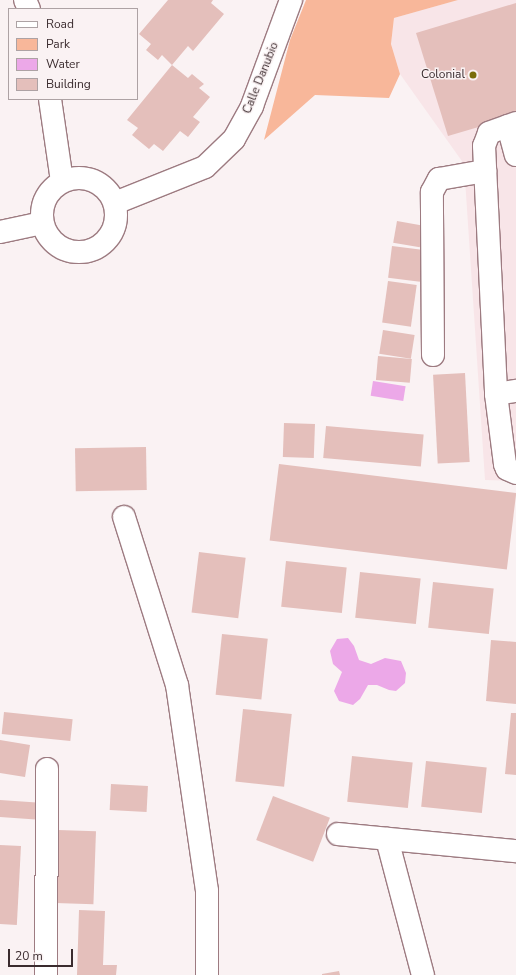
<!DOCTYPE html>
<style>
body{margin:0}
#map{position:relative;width:516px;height:975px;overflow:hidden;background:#faf2f3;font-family:"Nunito Sans",sans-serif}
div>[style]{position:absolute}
.built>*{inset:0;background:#f8e5e8}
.green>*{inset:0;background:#f8b79a}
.water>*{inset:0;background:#eca8e8;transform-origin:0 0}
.building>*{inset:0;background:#e4bfbb;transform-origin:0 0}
.roads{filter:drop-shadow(1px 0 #9d7b81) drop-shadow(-1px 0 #9d7b81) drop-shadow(0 1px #9d7b81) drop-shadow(0 -1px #9d7b81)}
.minor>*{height:22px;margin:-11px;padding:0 11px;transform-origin:11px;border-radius:11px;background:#fff}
.minor>.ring{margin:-11px;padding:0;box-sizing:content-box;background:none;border:22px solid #fff;border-radius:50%}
.dots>*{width:11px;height:11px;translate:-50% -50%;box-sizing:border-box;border:2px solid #faf2f3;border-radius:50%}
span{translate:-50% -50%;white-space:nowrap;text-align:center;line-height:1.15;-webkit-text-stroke:3px #faf2f3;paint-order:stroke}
.poi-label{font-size:12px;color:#3a2b2e}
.right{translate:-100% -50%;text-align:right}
.street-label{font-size:12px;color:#3a2b2e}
.legend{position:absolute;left:8px;top:8px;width:130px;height:92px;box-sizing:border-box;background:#faf2f3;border:1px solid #ada2a4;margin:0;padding:5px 7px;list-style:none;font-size:12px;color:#3a2b2e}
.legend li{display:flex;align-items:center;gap:8px;height:20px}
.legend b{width:20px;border:1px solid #ada2a4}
.scale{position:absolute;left:8px;top:949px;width:65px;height:18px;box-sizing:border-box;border:2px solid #3a2b2e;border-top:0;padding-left:5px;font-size:12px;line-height:14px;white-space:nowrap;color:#3a2b2e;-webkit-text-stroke:3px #faf2f3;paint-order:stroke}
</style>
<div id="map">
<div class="built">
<i style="clip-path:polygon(458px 0,516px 0,516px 481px,485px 480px,464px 164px,400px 74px,391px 44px,394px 18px)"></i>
</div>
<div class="green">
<i style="clip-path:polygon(306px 0,458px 0,394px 18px,391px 44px,400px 74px,389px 98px,315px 95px,264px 140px,290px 40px)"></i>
</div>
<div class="water">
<i style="left:373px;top:381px;width:33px;height:15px;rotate:9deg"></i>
<i style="clip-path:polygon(348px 638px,354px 646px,359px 660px,371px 664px,385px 658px,401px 661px,406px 673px,405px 683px,396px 691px,389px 690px,377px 685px,368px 685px,360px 699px,353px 705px,339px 701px,334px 691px,342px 672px,333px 664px,330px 651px,337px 639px)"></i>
</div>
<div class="building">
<i style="clip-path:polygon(168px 0,213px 0,211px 3px,224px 14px,193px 51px,188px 46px,172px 65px,162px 55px,158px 60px,146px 50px,151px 44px,139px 34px)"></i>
<i style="clip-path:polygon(516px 3px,516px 116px,448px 136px,416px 33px)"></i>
<i style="clip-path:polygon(172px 65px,188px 78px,192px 74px,204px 84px,199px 88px,210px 97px,193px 117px,200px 122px,188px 137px,180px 131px,163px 151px,154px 144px,149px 149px,132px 135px,138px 128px,127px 120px)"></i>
<i style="left:397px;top:221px;width:27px;height:22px;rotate:10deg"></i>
<i style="left:392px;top:246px;width:32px;height:32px;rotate:7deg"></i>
<i style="left:388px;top:281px;width:29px;height:42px;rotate:8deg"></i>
<i style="left:383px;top:330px;width:32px;height:24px;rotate:9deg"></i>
<i style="left:378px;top:356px;width:34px;height:24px;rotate:5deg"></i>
<i style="left:465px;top:373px;width:89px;height:32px;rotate:87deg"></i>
<i style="left:284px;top:423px;width:31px;height:34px;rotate:2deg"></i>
<i style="left:326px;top:426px;width:98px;height:32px;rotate:5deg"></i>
<i style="left:146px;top:447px;width:43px;height:71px;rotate:89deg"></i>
<i style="left:279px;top:464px;width:239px;height:77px;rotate:7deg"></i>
<i style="left:199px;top:552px;width:47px;height:61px;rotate:7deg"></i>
<i style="left:286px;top:561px;width:61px;height:46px;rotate:6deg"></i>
<i style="left:360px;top:572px;width:61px;height:46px;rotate:6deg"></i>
<i style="left:433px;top:582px;width:61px;height:46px;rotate:6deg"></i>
<i style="left:222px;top:634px;width:46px;height:61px;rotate:6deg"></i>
<i style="clip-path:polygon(491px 640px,516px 642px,516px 704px,486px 701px)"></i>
<i style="left:243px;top:709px;width:49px;height:73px;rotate:6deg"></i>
<i style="left:4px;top:712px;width:69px;height:22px;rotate:6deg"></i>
<i style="clip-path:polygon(511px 713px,516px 713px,516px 775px,505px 774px)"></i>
<i style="clip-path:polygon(0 740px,30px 745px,25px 777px,0 773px)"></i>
<i style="left:352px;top:756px;width:61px;height:46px;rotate:6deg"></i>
<i style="left:426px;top:761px;width:61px;height:46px;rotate:6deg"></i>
<i style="left:111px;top:784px;width:37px;height:26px;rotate:3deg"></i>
<i style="left:273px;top:796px;width:61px;height:47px;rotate:21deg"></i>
<i style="left:0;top:800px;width:44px;height:17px;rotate:4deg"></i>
<i style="left:58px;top:830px;width:38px;height:73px;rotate:2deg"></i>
<i style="left:0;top:845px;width:21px;height:79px;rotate:3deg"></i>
<i style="clip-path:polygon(79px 910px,105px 911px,103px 965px,117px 965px,116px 975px,77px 975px)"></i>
<i style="clip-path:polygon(339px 971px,340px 975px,322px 975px,322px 974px)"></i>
</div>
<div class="roads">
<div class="minor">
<i style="left:25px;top:0;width:10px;rotate:66deg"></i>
<i style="left:50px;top:99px;width:83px;rotate:81.7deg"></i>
<i style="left:516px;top:123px;width:29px;rotate:160deg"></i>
<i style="left:489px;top:133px;width:14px;rotate:111deg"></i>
<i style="left:484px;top:146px;width:248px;rotate:87.2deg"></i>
<i style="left:496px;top:394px;width:71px;rotate:82.7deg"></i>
<i style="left:505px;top:464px;width:5px;rotate:68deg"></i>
<i style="left:507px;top:469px;width:10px;rotate:24deg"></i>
<i style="left:508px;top:126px;width:30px;rotate:75deg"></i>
<i class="ring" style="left:42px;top:178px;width:52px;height:52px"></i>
<i style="left:115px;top:203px;width:97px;rotate:-21.8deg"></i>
<i style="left:205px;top:167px;width:40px;rotate:-44deg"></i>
<i style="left:234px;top:139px;width:38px;rotate:-61deg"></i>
<i style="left:252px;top:106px;width:113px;rotate:-69.8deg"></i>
<i style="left:0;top:232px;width:43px;rotate:-12.1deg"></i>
<i style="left:433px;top:355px;width:163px;rotate:-90.4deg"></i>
<i style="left:432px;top:192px;width:15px;rotate:-62deg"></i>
<i style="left:439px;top:179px;width:47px;rotate:-9.9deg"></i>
<i style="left:496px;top:394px;width:20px;rotate:-9deg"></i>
<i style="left:124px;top:517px;width:176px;rotate:72.5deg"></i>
<i style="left:177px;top:685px;width:208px;rotate:81.7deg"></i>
<i style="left:207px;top:891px;width:84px;rotate:90deg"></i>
<i style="left:338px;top:834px;width:179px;rotate:5.5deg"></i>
<i style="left:387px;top:839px;width:141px;rotate:75.2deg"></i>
<i style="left:46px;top:975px;width:206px;rotate:-89.7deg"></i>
</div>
</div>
<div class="dots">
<i style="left:473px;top:75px;background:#7a6e0b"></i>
</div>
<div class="poi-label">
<span class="right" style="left:465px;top:75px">Colonial</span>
</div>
<div class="street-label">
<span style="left:261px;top:78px;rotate:-68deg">Calle Danubio</span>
</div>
<ul class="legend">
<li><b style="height:5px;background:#fff"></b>Road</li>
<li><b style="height:11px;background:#f8b79a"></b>Park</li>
<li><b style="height:11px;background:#eca8e8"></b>Water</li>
<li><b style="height:11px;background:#e4bfbb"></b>Building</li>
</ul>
<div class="scale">20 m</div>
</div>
